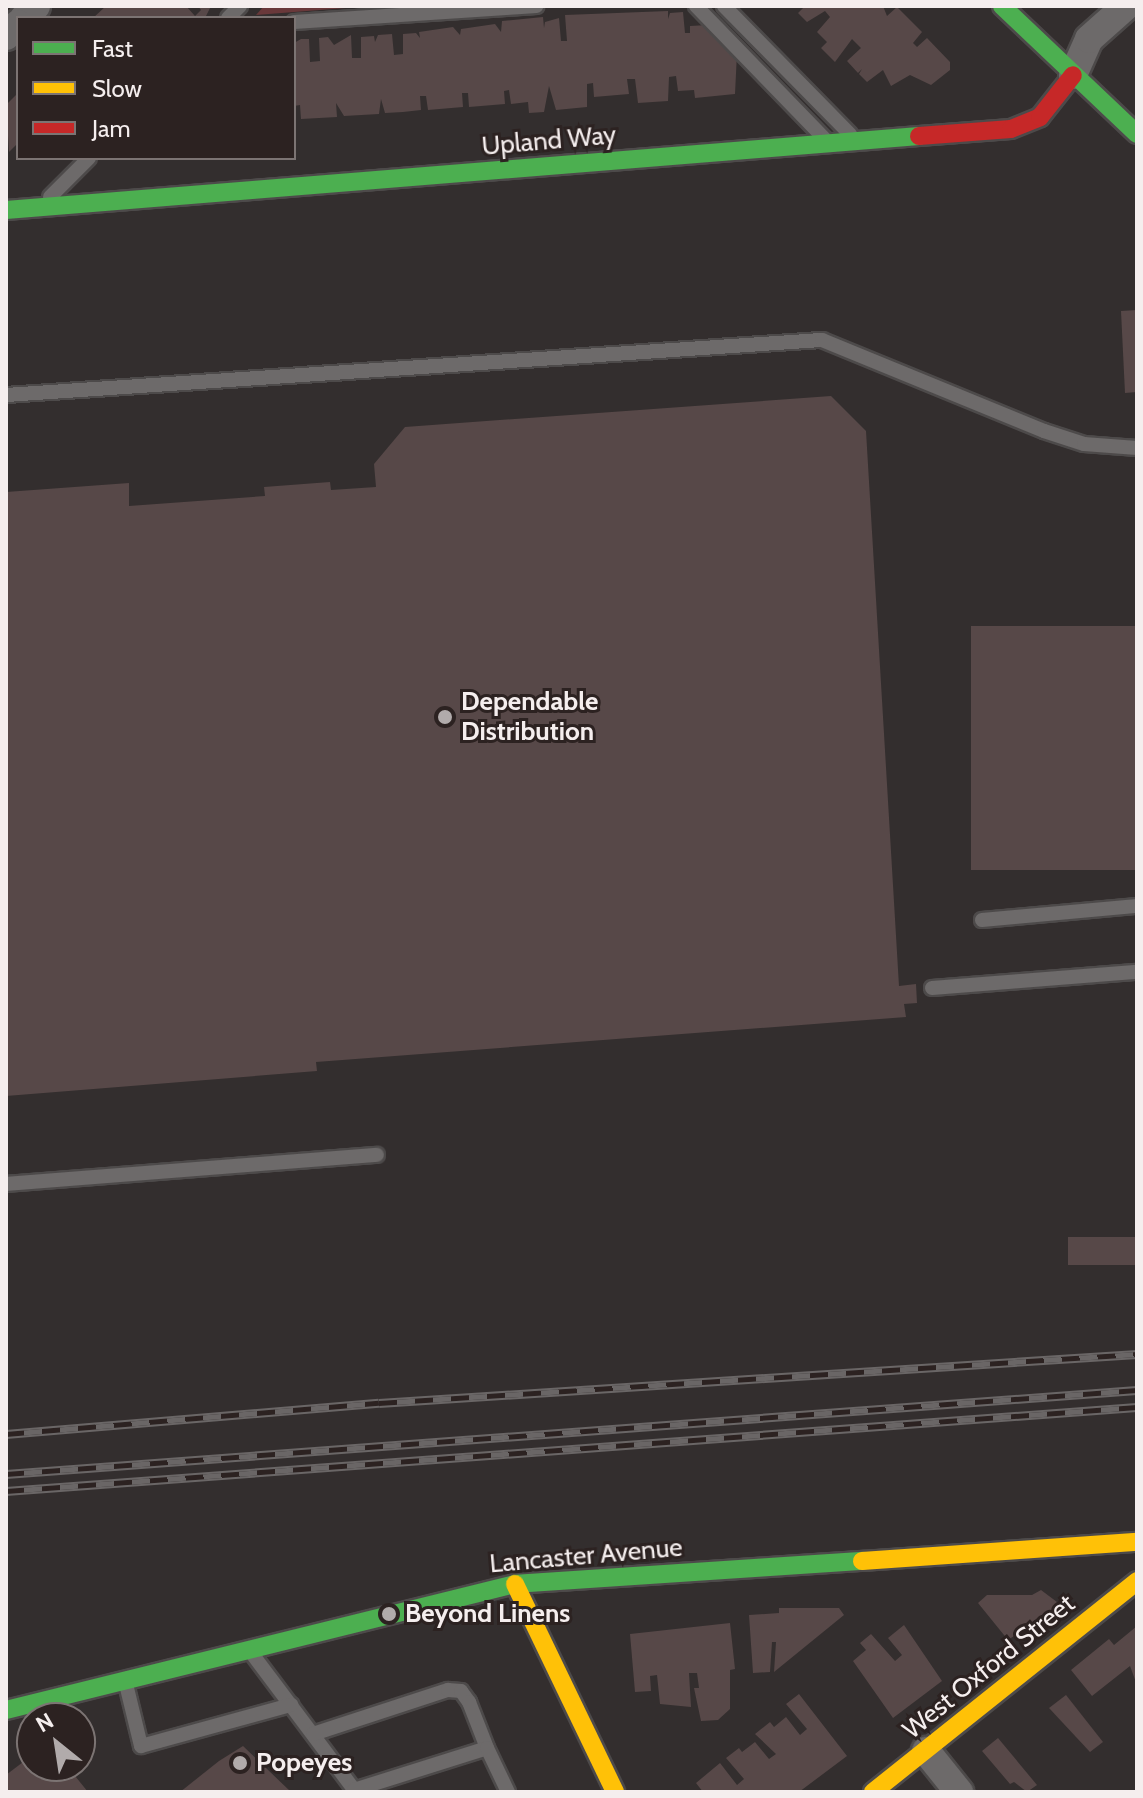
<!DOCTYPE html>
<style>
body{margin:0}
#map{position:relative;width:1143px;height:1798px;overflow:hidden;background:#332e2e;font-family:Cabin,sans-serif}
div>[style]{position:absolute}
.green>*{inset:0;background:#69383a}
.building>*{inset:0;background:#574848;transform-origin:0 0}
.roads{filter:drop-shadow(2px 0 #4d4a4a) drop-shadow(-2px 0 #4d4a4a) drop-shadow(0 2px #4d4a4a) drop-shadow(0 -2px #4d4a4a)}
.lane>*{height:14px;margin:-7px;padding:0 7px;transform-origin:7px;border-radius:7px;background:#6d6a6a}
.street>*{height:28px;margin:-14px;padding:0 14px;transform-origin:14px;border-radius:14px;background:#6d6a6a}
.fast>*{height:18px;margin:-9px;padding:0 9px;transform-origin:9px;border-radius:9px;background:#4caf50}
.slow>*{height:18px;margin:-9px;padding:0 9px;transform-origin:9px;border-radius:9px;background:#ffc107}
.jam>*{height:18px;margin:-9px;padding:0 9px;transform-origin:9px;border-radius:9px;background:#c62828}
.rail>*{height:9px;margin-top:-4.5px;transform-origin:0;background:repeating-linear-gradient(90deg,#2c2221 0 18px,#6a6666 0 36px);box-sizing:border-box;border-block:2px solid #6a6666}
.dots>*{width:22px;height:22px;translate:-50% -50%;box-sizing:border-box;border:4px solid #2c2221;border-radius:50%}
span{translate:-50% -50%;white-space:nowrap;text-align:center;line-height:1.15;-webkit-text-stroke:6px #2c2221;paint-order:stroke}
.street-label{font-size:26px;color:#f5eeee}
.poi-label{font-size:26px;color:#f5eeee;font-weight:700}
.left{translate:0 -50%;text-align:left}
.frame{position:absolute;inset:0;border:8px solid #f5eeee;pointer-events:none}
.legend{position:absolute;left:16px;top:16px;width:280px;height:144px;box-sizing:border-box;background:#2c2221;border:2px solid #7c7473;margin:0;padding:10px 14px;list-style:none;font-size:24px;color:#f5eeee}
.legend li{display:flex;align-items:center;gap:16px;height:40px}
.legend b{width:40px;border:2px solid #7c7473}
.north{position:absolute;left:16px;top:1702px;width:80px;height:80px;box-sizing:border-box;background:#2c2221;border:2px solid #7c7473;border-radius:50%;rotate:330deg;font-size:22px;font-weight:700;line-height:32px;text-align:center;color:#f5eeee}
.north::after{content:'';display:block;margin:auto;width:28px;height:36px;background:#b1abab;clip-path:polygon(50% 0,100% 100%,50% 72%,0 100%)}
</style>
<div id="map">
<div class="green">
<i style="clip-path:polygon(264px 6px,371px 6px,256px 15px)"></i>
</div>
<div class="building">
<i style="clip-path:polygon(106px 6px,186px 6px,195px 16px,201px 10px,198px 6px,211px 6px,205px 18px,93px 18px)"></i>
<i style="clip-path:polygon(805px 6px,883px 6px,887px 16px,897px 7px,922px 32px,913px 43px,917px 47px,927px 38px,950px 62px,950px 70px,931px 85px,910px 75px,891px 86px,883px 70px,867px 82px,859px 74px,862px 69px,858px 73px,847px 61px,861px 48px,852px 39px,835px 62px,821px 48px,827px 42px,817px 32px,830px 17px,825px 11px,807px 22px,798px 13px)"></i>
<i style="clip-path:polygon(668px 11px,668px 19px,670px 13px,683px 12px,685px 33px,690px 33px,690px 26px,708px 25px,725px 48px,737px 53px,735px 94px,695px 98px,694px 90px,678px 91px,676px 76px,669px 77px,668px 101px,638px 103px,635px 79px,627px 79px,629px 94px,594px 97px,593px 83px,587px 84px,587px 107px,556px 110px,549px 86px,544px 112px,529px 113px,528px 102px,511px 104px,509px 90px,504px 91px,505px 104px,469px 107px,468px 93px,462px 93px,463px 107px,428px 110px,426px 96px,420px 96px,421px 110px,403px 112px,385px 113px,381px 99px,379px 114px,344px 116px,336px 103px,337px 117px,301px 119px,300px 105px,294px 106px,294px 43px,301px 39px,309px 39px,310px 62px,320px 61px,319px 38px,328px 37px,334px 45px,351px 35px,352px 58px,361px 58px,361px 37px,374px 36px,375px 42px,378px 35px,392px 34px,394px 55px,403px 54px,403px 34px,416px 33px,420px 38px,419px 32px,453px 27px,460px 35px,461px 29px,495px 24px,501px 32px,502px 21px,543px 17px,544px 28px,545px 22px,559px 18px,561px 41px,567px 41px,565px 15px)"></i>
<i style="clip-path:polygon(18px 93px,18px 143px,9px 152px,6px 105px)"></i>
<i style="clip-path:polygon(1137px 310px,1137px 392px,1125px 393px,1121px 311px)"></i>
<i style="clip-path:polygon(831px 396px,866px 431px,899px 986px,916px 984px,917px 1003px,904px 1004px,906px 1017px,316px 1062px,317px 1071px,6px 1096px,6px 492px,129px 483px,129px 506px,265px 496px,264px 487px,330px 482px,331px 490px,376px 487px,374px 464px,405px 427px)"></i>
<i style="left:1137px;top:626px;width:244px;height:166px;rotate:90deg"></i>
<i style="left:1137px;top:1237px;width:28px;height:69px;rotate:90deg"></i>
<i style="clip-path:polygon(1041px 1590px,1057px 1602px,1052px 1610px,1008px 1640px,978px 1603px,987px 1595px,1032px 1595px)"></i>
<i style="clip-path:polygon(779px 1608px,839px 1608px,844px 1615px,774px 1672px,776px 1642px,772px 1642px,770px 1672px,753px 1673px,749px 1615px,779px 1613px)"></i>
<i style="clip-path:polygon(730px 1623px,735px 1669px,730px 1670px,730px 1709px,718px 1720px,701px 1721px,694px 1688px,699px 1688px,697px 1673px,689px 1673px,691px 1707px,660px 1704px,657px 1675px,650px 1676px,651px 1691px,635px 1692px,630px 1634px)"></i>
<i style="clip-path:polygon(904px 1625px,942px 1681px,893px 1718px,853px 1661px,866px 1650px,860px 1643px,871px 1634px,895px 1661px,902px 1655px,888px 1638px)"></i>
<i style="clip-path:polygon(1137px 1626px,1137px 1685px,1130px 1666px,1092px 1696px,1071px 1670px,1109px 1639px,1114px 1645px)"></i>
<i style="clip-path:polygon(799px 1694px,847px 1756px,799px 1792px,703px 1792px,696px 1783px,720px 1763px,737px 1785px,744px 1779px,726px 1758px,739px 1748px,742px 1752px,755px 1742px,769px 1759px,776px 1754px,755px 1734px,770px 1722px,774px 1727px,786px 1717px,800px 1735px,807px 1729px,786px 1704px)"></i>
<i style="clip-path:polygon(1066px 1695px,1103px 1742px,1090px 1752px,1049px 1708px)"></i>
<i style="clip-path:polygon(998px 1738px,1037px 1785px,1027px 1792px,1014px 1782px,1010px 1784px,982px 1751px)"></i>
<i style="clip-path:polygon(243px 1746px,291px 1792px,180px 1792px,219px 1761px)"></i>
<i style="clip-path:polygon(27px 1759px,35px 1770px,67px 1766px,88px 1792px,6px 1792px,6px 1775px)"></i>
</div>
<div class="roads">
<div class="lane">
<i style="left:696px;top:6px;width:185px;rotate:45.9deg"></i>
<i style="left:724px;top:6px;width:180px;rotate:45.5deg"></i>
<i style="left:228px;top:18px;width:17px;rotate:-45deg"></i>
<i style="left:294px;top:22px;width:243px;rotate:-3.8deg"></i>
<i style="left:50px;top:197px;width:55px;rotate:-45deg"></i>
<i style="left:6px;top:395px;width:818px;rotate:-3.86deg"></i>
<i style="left:822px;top:340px;width:240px;rotate:22.3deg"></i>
<i style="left:1044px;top:431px;width:42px;rotate:18deg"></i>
<i style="left:1084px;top:444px;width:53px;rotate:4.3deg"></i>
<i style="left:982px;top:920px;width:156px;rotate:-5.2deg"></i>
<i style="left:932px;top:988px;width:206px;rotate:-4.5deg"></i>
<i style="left:6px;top:1184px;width:372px;rotate:-4.5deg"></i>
<i style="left:253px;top:1655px;width:171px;rotate:53.1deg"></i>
<i style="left:126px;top:1684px;width:64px;rotate:76.4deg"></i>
<i style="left:141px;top:1746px;width:156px;rotate:-15.3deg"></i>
<i style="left:313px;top:1734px;width:142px;rotate:-18.1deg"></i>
<i style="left:448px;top:1690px;width:13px;rotate:4deg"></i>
<i style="left:461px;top:1691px;width:14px;rotate:54deg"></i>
<i style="left:469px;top:1702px;width:49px;rotate:68.6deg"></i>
<i style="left:354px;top:1790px;width:139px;rotate:-17.5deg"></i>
<i style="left:487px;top:1748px;width:49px;rotate:64.5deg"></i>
</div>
<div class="street">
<i style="left:24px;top:18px;width:17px;rotate:-45deg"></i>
<i style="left:6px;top:36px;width:17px;rotate:-45deg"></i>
<i style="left:1073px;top:75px;width:39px;rotate:-66deg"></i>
<i style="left:1089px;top:39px;width:50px;rotate:-41.7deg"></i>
<i style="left:926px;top:1751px;width:53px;rotate:51.2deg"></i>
</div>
<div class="fast">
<i style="left:1002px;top:6px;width:186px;rotate:43.5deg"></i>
<i style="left:6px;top:210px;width:916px;rotate:-4.63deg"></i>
<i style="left:6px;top:1710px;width:524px;rotate:-13.9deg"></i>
<i style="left:515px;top:1584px;width:348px;rotate:-3.8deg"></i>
</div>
<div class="slow">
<i style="left:862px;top:1561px;width:276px;rotate:-4deg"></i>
<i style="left:515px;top:1584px;width:231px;rotate:64.3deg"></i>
<i style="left:873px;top:1792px;width:338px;rotate:-38.6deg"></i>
</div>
<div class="jam">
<i style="left:919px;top:136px;width:92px;rotate:-4.4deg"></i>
<i style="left:1011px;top:129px;width:31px;rotate:-22deg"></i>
<i style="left:1040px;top:117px;width:53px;rotate:-51.8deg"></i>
</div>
</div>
<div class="rail">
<i style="left:6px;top:1434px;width:374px;rotate:-4.8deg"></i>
<i style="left:379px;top:1403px;width:760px;rotate:-3.7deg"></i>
<i style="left:6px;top:1474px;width:1134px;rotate:-4.25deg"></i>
<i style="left:6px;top:1491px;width:1134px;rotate:-4.25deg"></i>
</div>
<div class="dots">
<i style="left:445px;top:717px;background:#b1abab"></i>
<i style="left:389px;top:1614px;background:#b1abab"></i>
<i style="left:240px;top:1763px;background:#b1abab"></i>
</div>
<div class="street-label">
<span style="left:549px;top:141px;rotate:-5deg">Upland Way</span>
<span style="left:586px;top:1556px;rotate:-5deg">Lancaster Avenue</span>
<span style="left:989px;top:1667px;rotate:-39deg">West Oxford Street</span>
</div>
<div class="poi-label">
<span class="left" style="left:461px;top:717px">Dependable<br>Distribution</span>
<span class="left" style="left:405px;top:1614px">Beyond Linens</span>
<span class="left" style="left:256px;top:1763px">Popeyes</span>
</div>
<div class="frame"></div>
<ul class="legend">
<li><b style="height:10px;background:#4caf50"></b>Fast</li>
<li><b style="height:10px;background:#ffc107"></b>Slow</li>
<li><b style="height:10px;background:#c62828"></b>Jam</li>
</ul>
<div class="north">N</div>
</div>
